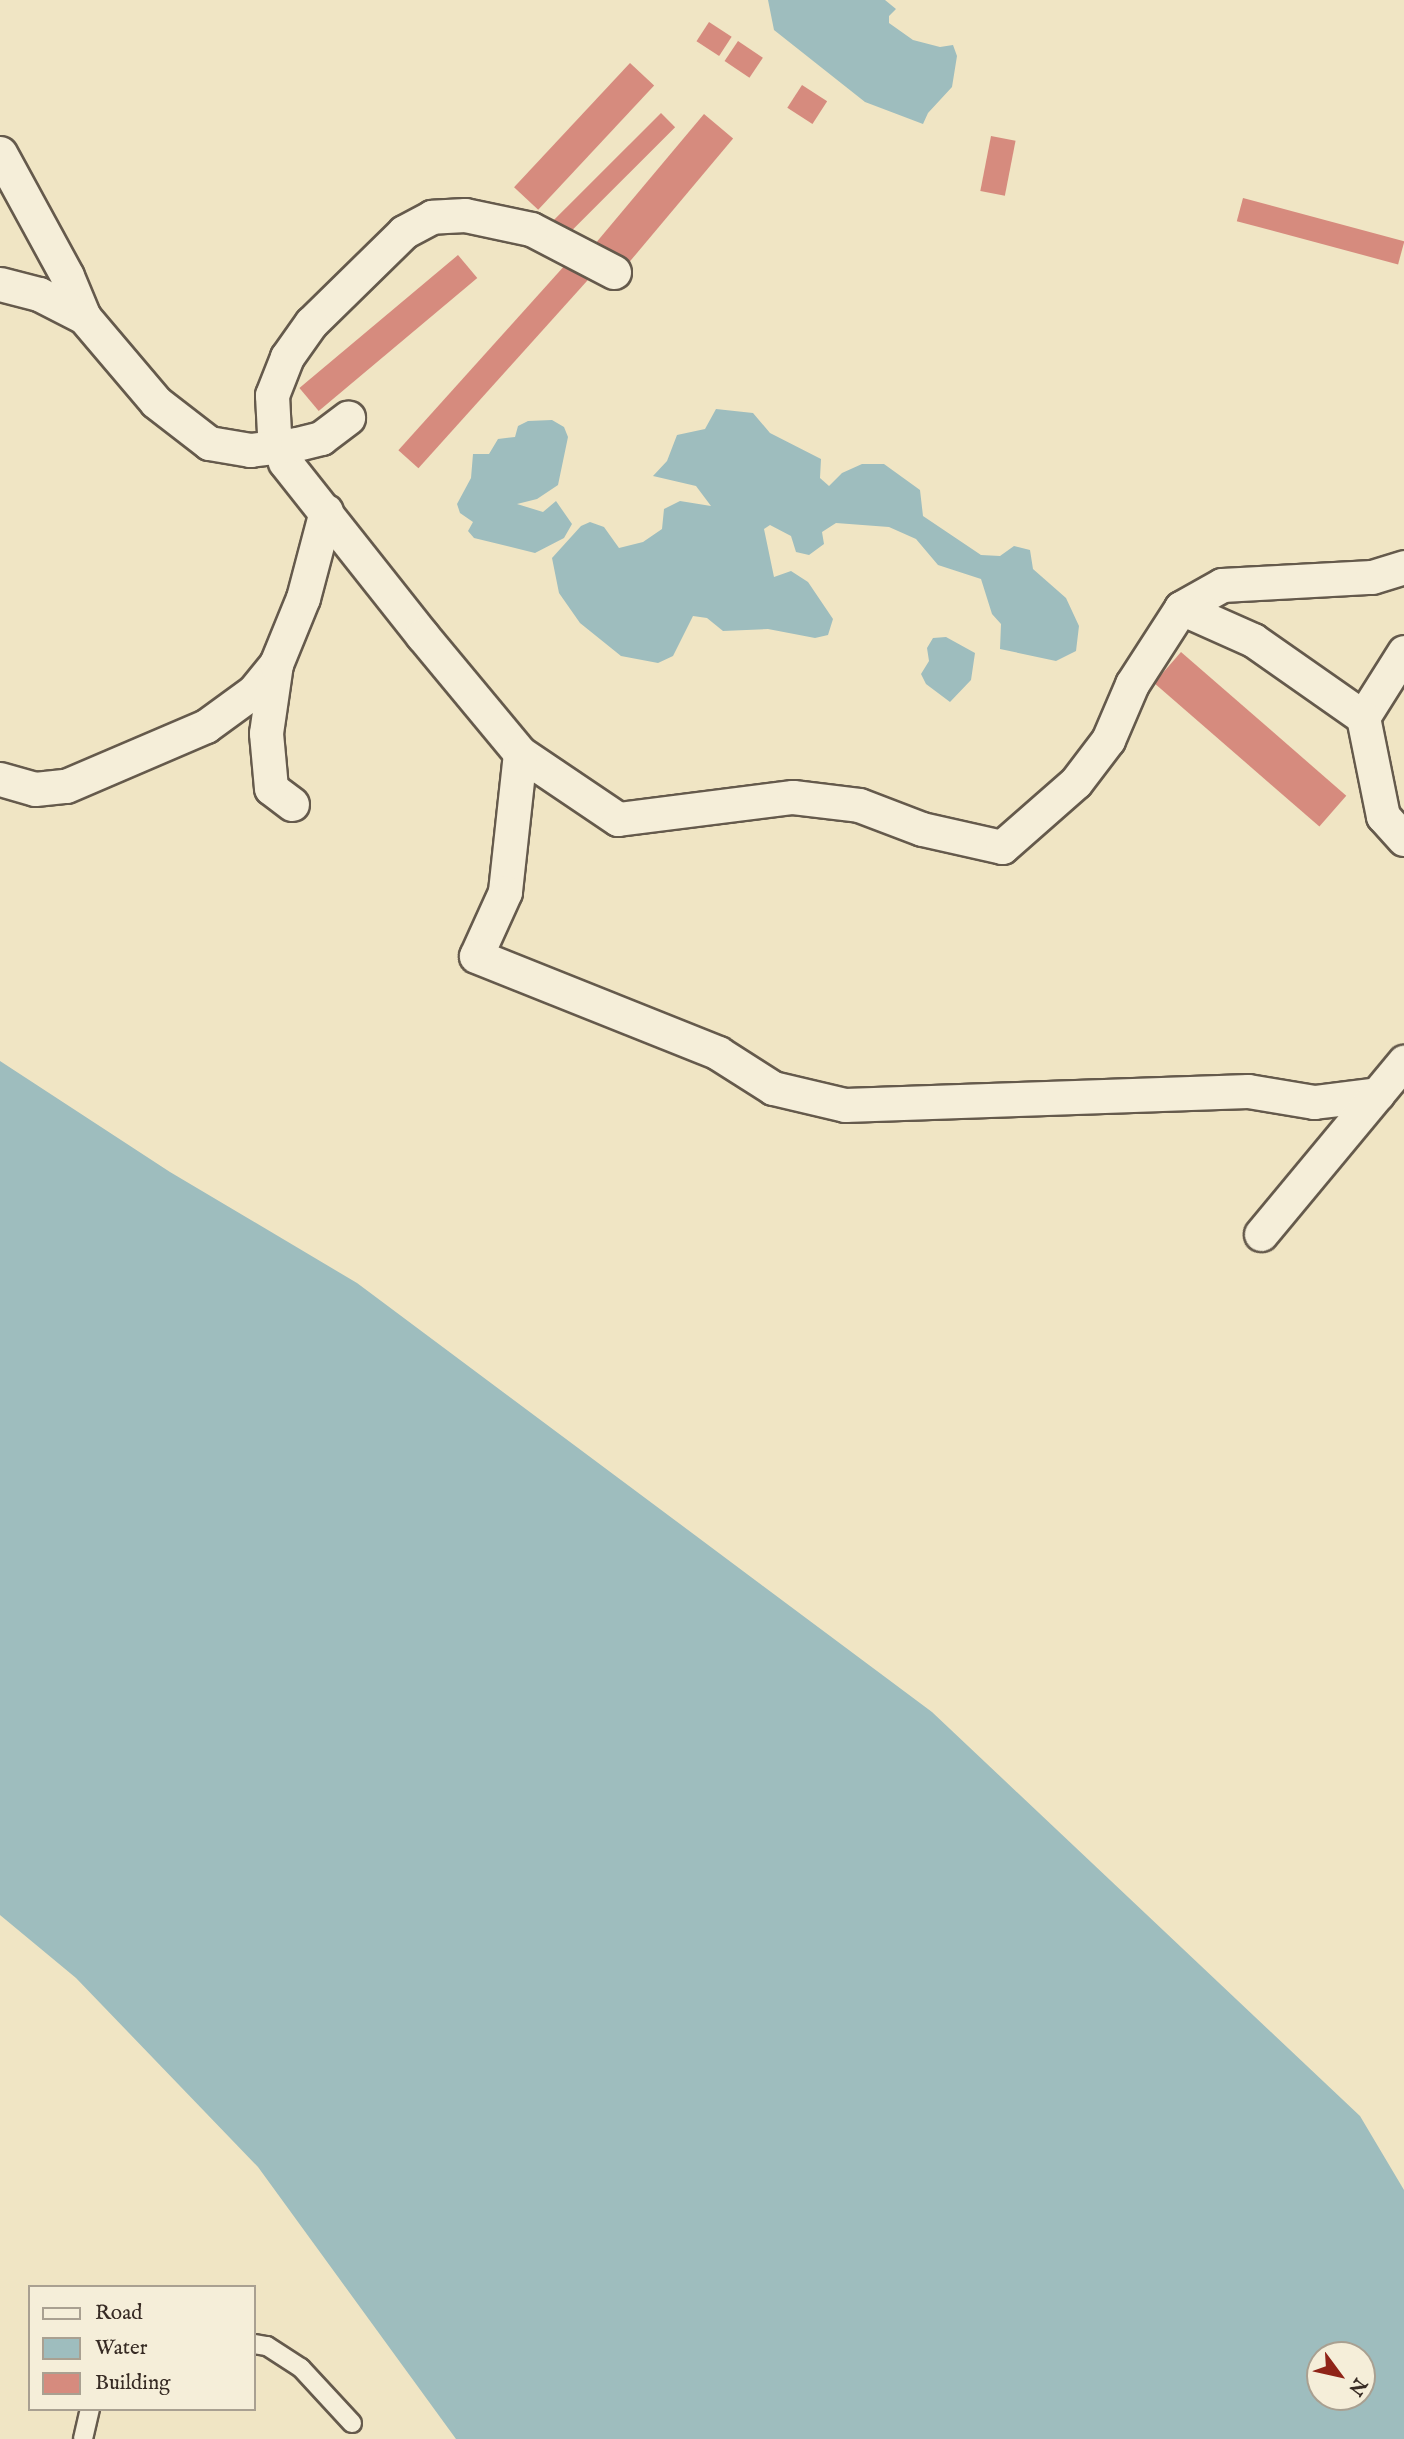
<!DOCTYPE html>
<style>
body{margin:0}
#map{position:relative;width:1404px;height:2439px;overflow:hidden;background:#f0e5c4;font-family:"IM FELL English",serif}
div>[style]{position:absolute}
.water>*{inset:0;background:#9ebdbe}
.building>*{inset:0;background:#d68b7e;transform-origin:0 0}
.roads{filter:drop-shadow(2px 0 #655a4c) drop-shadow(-2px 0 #655a4c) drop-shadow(0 2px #655a4c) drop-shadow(0 -2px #655a4c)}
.service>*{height:18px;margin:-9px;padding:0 9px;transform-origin:9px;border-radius:9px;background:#f5eed9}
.minor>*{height:33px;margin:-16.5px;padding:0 16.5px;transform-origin:16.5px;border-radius:16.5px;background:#f5eed9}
span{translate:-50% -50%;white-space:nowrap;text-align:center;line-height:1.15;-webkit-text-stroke:6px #f5eed9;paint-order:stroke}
.legend{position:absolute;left:28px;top:2285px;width:228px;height:126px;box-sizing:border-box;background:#f5eed9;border:2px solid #a9a091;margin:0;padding:9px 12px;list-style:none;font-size:21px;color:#372b24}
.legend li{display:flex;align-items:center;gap:14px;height:35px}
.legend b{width:35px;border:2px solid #a9a091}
.north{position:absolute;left:1306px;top:2341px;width:70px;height:70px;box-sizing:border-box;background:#f5eed9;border:2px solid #a9a091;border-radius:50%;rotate:123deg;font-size:19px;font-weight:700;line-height:28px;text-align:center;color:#372b24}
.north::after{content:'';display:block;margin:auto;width:24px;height:32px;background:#8f2418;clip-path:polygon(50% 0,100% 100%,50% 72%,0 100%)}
</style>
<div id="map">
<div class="water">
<i style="clip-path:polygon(768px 0,885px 0,896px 9px,889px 16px,889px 23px,913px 40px,940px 47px,953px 45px,957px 56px,952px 87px,928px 113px,923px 124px,865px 102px,774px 30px)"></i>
<i style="clip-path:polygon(716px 409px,753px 413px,770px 433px,821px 459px,820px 478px,829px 486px,842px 473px,862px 464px,884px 464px,920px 490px,923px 516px,981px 555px,1000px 556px,1014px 546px,1030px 550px,1033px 569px,1066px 598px,1079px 626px,1076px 651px,1056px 661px,1000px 649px,1001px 624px,992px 614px,981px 579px,938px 565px,916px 539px,889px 527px,836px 523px,822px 532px,824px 544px,809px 555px,796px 552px,791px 536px,770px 525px,764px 529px,774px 577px,791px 571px,808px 582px,833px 619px,828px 635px,815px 638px,768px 629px,723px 631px,707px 618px,693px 616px,673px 656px,658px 663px,621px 656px,580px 623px,559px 593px,552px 558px,581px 526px,590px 522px,604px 527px,619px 548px,643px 542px,662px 529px,664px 509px,680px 501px,711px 506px,696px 486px,653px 476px,667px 461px,677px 435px,705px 429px)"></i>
<i style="clip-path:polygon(552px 420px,564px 427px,568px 437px,558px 485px,537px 499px,517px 504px,543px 512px,556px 501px,572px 524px,564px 538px,535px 553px,474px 538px,468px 531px,473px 522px,460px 513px,457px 504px,471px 478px,473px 454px,489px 454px,498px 439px,515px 437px,518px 426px,528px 421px)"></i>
<i style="clip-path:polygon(946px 637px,975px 653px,971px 680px,950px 702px,926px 684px,921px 674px,929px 661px,927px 648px,933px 638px)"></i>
<i style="clip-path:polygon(evenodd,0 1061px,170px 1172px,357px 1283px,932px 1712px,1360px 2116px,1404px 2190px,1404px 2439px,456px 2439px,258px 2167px,76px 1978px,0 1915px,0 1061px,1320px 2355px,1362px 2355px,1362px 2397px,1320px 2397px,1320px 2355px)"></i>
</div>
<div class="building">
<i style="left:709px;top:22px;width:27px;height:23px;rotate:33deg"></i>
<i style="left:738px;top:41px;width:30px;height:24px;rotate:34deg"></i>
<i style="left:630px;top:63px;width:33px;height:170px;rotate:43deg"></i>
<i style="left:802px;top:85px;width:30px;height:27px;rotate:33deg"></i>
<i style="left:661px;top:113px;width:20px;height:155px;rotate:45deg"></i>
<i style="left:704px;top:114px;width:38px;height:167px;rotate:40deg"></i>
<i style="left:991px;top:136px;width:25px;height:56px;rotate:11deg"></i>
<i style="left:1243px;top:198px;width:167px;height:24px;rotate:15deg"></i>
<i style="left:575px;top:254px;width:27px;height:264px;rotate:42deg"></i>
<i style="left:458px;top:255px;width:30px;height:207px;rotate:50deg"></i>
<i style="left:1181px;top:652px;width:219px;height:41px;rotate:41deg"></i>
</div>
<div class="roads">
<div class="service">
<i style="left:254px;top:2344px;width:13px;rotate:9deg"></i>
<i style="left:267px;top:2346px;width:40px;rotate:32.9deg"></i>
<i style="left:301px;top:2368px;width:75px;rotate:47.2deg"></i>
<i style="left:83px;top:2439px;width:31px;rotate:-77deg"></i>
</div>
<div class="minor">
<i style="left:0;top:153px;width:140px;rotate:61.4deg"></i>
<i style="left:67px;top:276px;width:44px;rotate:67.5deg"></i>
<i style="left:614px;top:272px;width:93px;rotate:-152.6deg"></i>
<i style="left:531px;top:229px;width:67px;rotate:-168deg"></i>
<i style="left:465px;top:215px;width:33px;rotate:177deg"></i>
<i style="left:432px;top:217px;width:32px;rotate:152deg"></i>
<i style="left:404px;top:232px;width:130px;rotate:135.6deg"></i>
<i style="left:311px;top:323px;width:42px;rotate:125.2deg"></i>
<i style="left:287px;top:357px;width:41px;rotate:111.5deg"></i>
<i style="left:272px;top:395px;width:38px;rotate:87deg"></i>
<i style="left:274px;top:433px;width:31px;rotate:69deg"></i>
<i style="left:285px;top:462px;width:221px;rotate:51.6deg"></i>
<i style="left:422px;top:635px;width:153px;rotate:50.3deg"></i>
<i style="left:520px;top:753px;width:118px;rotate:34deg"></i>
<i style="left:618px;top:819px;width:176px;rotate:-7.2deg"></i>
<i style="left:793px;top:797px;width:66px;rotate:6.9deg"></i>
<i style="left:859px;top:805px;width:67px;rotate:20.9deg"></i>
<i style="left:922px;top:829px;width:82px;rotate:12.7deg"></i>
<i style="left:1002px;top:847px;width:98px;rotate:-41.3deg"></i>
<i style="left:1076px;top:782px;width:53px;rotate:-52.7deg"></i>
<i style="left:1108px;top:740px;width:61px;rotate:-66.8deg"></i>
<i style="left:1132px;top:684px;width:90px;rotate:-57.2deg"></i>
<i style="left:1181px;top:608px;width:47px;rotate:-29.3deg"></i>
<i style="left:1222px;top:585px;width:150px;rotate:-3.1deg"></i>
<i style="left:1372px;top:577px;width:34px;rotate:-17deg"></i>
<i style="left:0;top:284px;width:40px;rotate:14.4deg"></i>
<i style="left:39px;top:294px;width:51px;rotate:27.1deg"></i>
<i style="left:84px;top:317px;width:111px;rotate:49.7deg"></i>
<i style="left:156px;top:402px;width:67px;rotate:37.7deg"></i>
<i style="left:209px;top:443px;width:42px;rotate:9.7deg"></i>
<i style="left:250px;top:450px;width:47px;rotate:-7.3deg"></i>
<i style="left:297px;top:444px;width:25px;rotate:-14deg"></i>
<i style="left:321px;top:438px;width:34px;rotate:-37deg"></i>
<i style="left:1181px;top:608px;width:79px;rotate:24deg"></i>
<i style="left:1253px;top:640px;width:134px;rotate:35deg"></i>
<i style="left:1404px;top:652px;width:77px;rotate:122.2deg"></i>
<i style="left:1363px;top:717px;width:101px;rotate:78.6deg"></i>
<i style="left:1383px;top:816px;width:31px;rotate:48deg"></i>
<i style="left:520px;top:753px;width:140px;rotate:96.2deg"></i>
<i style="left:505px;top:892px;width:70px;rotate:114.4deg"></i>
<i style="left:476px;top:956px;width:261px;rotate:21.8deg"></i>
<i style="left:718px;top:1053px;width:65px;rotate:32.5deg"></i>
<i style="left:773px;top:1088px;width:74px;rotate:13.3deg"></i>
<i style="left:845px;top:1105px;width:403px;rotate:-2deg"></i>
<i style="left:1248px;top:1091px;width:67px;rotate:9.5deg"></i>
<i style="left:1314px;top:1102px;width:64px;rotate:-7.1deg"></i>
<i style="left:0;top:779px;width:36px;rotate:16deg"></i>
<i style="left:35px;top:789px;width:31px;rotate:-6deg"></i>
<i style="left:66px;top:786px;width:152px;rotate:-23.2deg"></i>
<i style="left:206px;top:726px;width:59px;rotate:-36.1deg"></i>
<i style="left:254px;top:691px;width:35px;rotate:-51deg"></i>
<i style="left:292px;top:804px;width:26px;rotate:-143deg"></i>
<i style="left:271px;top:788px;width:55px;rotate:-95.2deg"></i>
<i style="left:266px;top:733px;width:70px;rotate:-81.8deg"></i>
<i style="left:276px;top:664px;width:71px;rotate:-67.8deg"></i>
<i style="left:303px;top:598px;width:90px;rotate:-75.2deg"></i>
<i style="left:1261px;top:1234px;width:224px;rotate:-50.3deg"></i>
</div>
</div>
<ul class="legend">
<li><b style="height:9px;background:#f5eed9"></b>Road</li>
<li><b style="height:19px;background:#9ebdbe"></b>Water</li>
<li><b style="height:19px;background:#d68b7e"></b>Building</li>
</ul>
<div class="north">N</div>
</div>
